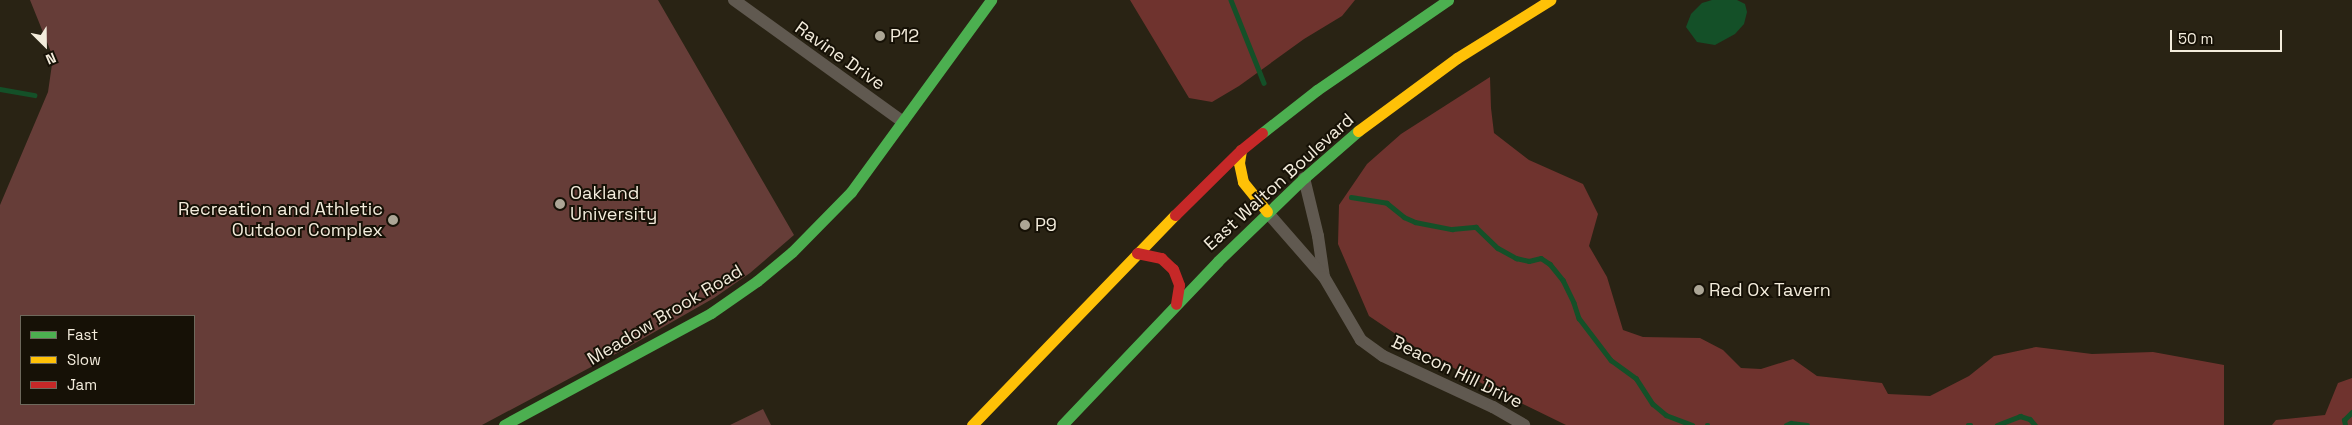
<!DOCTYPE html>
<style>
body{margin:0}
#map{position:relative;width:2352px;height:425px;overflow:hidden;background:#292314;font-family:"Space Grotesk",sans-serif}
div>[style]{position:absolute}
.green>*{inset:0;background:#663d38}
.forest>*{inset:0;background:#6f332e}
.water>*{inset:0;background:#145028}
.stream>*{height:4.5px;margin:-2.25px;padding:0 2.25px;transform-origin:2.25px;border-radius:2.25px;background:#145028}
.street>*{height:12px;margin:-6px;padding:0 6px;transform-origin:6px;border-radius:6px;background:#605950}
.fast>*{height:11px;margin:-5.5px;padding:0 5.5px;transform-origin:5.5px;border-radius:5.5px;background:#4caf50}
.slow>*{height:11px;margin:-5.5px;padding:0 5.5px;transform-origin:5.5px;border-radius:5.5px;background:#ffc107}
.jam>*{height:11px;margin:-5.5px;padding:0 5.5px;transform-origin:5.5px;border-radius:5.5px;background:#c62828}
.dots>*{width:14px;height:14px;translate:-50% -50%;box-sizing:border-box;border:2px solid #161106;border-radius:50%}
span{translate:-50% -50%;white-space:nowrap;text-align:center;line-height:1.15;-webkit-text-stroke:4px #161106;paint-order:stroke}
.poi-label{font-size:18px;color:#f3ecdc}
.left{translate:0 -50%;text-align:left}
.right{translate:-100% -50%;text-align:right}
.street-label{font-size:18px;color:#f3ecdc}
.legend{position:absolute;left:20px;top:315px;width:175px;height:90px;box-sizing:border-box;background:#161106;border:1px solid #6e695c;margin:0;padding:6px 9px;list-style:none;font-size:15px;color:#f3ecdc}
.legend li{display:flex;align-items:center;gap:10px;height:25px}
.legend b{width:25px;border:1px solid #6e695c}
.north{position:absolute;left:20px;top:20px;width:50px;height:50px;-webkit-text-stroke:4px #161106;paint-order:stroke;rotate:157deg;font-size:14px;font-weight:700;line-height:20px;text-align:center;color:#f3ecdc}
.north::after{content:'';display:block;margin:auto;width:18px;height:22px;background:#f3ecdc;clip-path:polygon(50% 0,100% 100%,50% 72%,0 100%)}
.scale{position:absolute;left:2170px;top:30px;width:112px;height:22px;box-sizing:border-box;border:2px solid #f3ecdc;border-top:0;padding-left:6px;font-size:15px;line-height:18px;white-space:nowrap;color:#f3ecdc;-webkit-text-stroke:4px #161106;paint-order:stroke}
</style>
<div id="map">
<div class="green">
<i style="clip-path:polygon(evenodd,30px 0,658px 0,794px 235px,750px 273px,714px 298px,623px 350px,482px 425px,0 425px,0 205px,48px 92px,53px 57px,30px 0,21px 316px,194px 316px,194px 404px,21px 404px,21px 316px)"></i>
<i style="clip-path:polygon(763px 409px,771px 425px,730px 425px)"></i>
</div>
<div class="forest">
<i style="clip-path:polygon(1130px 0,1355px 0,1342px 16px,1304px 39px,1239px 86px,1212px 102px,1189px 98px)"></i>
<i style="clip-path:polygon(1490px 77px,1491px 108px,1494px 133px,1529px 160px,1583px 184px,1598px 214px,1589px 246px,1607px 277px,1623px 330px,1643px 337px,1700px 338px,1723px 350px,1741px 368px,1761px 369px,1793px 359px,1817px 376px,1882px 383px,1888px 394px,1930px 396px,1969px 376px,1994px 356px,2036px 347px,2092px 354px,2153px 352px,2224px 365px,2224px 425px,1566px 425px,1496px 391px,1415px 347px,1369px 316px,1338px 244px,1339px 205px,1367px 164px,1401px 134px)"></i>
<i style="clip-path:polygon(2352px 378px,2352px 425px,2272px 425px,2276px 420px,2325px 415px,2338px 383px)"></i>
</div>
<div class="water">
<i style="clip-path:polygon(1712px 0,1737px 0,1745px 4px,1747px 12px,1744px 24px,1735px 34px,1715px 45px,1697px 42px,1686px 27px,1691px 14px,1702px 3px)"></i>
</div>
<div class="stream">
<i style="left:1231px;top:0;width:89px;rotate:68.3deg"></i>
<i style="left:0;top:89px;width:35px;rotate:10deg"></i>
<i style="left:1351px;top:197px;width:36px;rotate:9deg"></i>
<i style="left:1387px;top:203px;width:22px;rotate:39deg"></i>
<i style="left:1404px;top:217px;width:12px;rotate:24deg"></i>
<i style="left:1415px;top:222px;width:38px;rotate:11deg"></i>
<i style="left:1452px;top:229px;width:24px;rotate:-5deg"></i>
<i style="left:1476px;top:227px;width:30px;rotate:44deg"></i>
<i style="left:1498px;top:248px;width:21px;rotate:29deg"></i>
<i style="left:1516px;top:258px;width:13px;rotate:13deg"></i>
<i style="left:1529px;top:261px;width:12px;rotate:-14deg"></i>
<i style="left:1541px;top:258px;width:11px;rotate:34deg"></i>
<i style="left:1550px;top:264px;width:21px;rotate:51deg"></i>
<i style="left:1563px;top:280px;width:25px;rotate:64deg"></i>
<i style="left:1574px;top:303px;width:16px;rotate:72deg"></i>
<i style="left:1579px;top:318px;width:53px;rotate:52.7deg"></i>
<i style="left:1611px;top:360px;width:31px;rotate:36deg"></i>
<i style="left:1636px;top:378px;width:31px;rotate:57deg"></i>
<i style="left:1653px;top:404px;width:17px;rotate:40deg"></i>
<i style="left:1666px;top:415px;width:28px;rotate:21deg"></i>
<i style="left:1707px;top:425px;width:1px"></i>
<i style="left:1786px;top:425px;width:5px;rotate:-22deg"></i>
<i style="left:1791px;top:423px;width:16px;rotate:7deg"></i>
<i style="left:1968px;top:425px;width:3px"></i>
<i style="left:1997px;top:425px;width:25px;rotate:-21deg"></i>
<i style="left:2020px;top:416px;width:10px;rotate:17deg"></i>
<i style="left:2030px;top:419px;width:8px;rotate:50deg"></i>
<i style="left:2345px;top:425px;width:5px;rotate:-101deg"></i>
<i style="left:2344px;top:420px;width:11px;rotate:-45deg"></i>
</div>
<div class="street">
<i style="left:734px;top:0;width:208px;rotate:35.8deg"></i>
<i style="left:1304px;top:178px;width:60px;rotate:76.4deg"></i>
<i style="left:1318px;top:236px;width:41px;rotate:81.7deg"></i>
<i style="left:1267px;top:212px;width:86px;rotate:48.8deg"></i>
<i style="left:1324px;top:277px;width:73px;rotate:59.6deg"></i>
<i style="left:1361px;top:340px;width:27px;rotate:36deg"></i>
<i style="left:1383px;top:356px;width:121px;rotate:24.9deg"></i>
<i style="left:1493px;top:407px;width:36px;rotate:30deg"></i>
</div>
<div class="fast">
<i style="left:1262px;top:133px;width:70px;rotate:-38deg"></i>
<i style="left:1317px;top:90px;width:159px;rotate:-34.5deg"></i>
<i style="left:504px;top:425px;width:235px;rotate:-28.4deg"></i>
<i style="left:711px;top:313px;width:56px;rotate:-34.8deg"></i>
<i style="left:757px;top:281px;width:45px;rotate:-39.6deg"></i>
<i style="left:792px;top:252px;width:84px;rotate:-45.5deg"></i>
<i style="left:851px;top:192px;width:238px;rotate:-53.9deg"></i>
<i style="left:1062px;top:425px;width:226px;rotate:-46.4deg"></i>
<i style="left:1218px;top:261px;width:120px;rotate:-44deg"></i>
<i style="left:1304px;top:178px;width:72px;rotate:-41deg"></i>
</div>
<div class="slow">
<i style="left:1358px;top:131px;width:123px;rotate:-36.4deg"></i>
<i style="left:1457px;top:58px;width:110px;rotate:-31.9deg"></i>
<i style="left:1241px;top:150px;width:13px;rotate:99deg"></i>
<i style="left:1239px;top:163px;width:19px;rotate:78deg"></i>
<i style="left:1243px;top:182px;width:38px;rotate:51deg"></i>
<i style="left:972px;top:425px;width:292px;rotate:-46deg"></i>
</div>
<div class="jam">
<i style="left:1175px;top:215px;width:93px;rotate:-44.6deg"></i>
<i style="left:1241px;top:150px;width:27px;rotate:-39deg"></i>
<i style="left:1137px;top:253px;width:25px;rotate:12deg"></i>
<i style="left:1161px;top:258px;width:16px;rotate:43deg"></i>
<i style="left:1173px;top:269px;width:17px;rotate:69deg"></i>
<i style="left:1179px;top:285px;width:19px;rotate:99deg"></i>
</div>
<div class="dots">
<i style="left:880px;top:36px;background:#aca696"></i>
<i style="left:560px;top:204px;background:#aca696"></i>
<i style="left:393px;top:220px;background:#aca696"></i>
<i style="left:1025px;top:225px;background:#aca696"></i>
<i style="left:1699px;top:290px;background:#aca696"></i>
</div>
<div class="poi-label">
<span class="left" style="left:890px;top:36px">P12</span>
<span class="left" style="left:570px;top:204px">Oakland<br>University</span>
<span class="right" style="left:383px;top:220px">Recreation and Athletic<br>Outdoor Complex</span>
<span class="left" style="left:1035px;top:225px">P9</span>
<span class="left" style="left:1709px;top:290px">Red Ox Tavern</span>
</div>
<div class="street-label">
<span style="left:840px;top:56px;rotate:35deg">Ravine Drive</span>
<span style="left:1279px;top:182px;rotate:-42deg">East Walton Boulevard</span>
<span style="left:665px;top:315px;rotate:-31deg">Meadow Brook Road</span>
<span style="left:1457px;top:372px;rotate:26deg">Beacon Hill Drive</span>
</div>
<ul class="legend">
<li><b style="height:6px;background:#4caf50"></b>Fast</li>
<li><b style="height:6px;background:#ffc107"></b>Slow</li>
<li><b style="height:6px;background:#c62828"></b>Jam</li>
</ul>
<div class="north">N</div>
<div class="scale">50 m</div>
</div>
